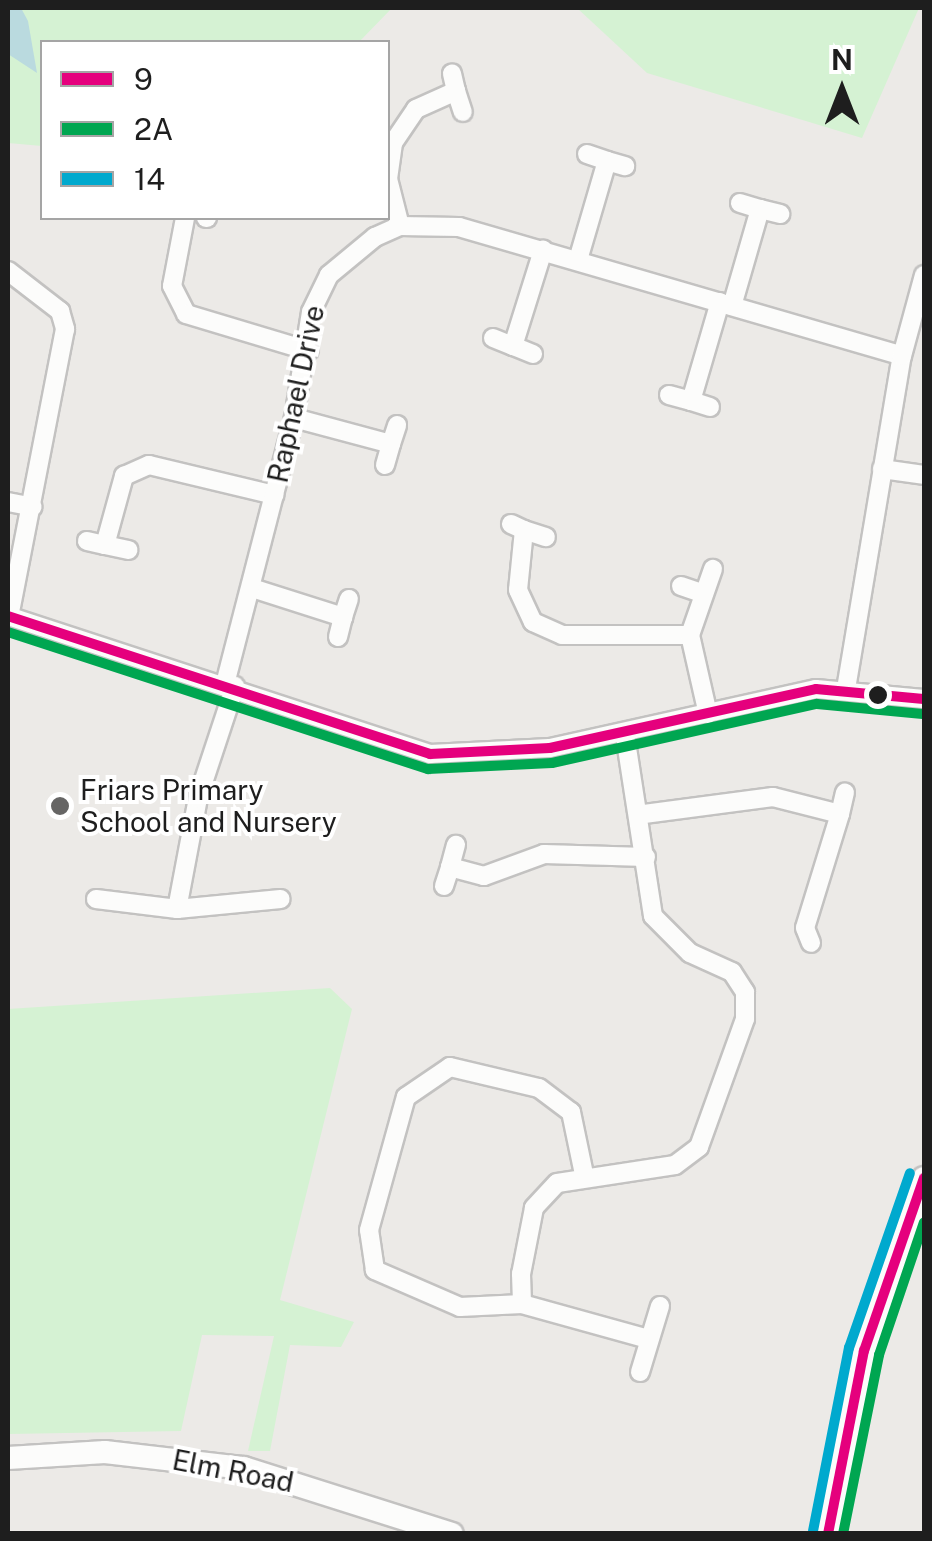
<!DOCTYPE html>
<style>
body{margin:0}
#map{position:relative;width:932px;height:1541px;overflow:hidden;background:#eceae7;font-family:"Public Sans",sans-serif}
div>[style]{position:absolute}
.park>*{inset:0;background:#d5f2d3}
.water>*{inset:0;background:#badadf}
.roads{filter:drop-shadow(2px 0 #c3c2c1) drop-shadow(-2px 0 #c3c2c1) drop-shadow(0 2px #c3c2c1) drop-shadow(0 -2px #c3c2c1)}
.minor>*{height:18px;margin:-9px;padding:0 9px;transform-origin:9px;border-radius:9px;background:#fcfcfb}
.tertiary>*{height:22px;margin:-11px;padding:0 11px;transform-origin:11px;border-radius:11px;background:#fcfcfb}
.bus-1>*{height:10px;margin:-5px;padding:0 5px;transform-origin:5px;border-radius:5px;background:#e5007d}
.bus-2>*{height:10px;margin:-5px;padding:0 5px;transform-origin:5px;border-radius:5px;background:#00a651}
.bus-3>*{height:10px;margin:-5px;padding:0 5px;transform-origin:5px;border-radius:5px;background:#00a9ce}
.dots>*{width:28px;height:28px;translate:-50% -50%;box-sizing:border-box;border:5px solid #fff;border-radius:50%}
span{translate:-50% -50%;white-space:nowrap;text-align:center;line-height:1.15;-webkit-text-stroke:8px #fff;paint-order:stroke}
.street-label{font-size:28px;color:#1e1e1e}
.poi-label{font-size:28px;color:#1e1e1e}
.left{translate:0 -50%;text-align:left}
.frame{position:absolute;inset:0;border:10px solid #1e1e1e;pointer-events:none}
.legend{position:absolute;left:40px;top:40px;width:350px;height:180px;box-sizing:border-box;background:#fff;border:2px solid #a5a5a5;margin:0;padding:12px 18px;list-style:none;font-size:30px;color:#1e1e1e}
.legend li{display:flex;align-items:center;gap:20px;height:50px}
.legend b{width:50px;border:2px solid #a5a5a5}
.north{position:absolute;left:792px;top:40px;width:100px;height:100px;-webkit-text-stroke:8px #fff;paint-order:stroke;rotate:0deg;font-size:28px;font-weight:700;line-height:40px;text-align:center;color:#1e1e1e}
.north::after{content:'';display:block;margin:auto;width:35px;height:45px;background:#1e1e1e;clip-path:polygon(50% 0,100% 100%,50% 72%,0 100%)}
</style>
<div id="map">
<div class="park">
<i style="clip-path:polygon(8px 8px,392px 8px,359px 42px,42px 42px,42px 146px,8px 143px)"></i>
<i style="clip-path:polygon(577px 8px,919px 8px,862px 138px,647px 73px)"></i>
<i style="clip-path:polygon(330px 988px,352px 1009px,280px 1300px,354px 1322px,341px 1347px,290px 1345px,270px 1451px,248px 1451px,274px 1336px,202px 1335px,181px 1431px,8px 1434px,8px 1009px)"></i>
</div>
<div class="water">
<i style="clip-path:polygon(8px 8px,21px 8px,28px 21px,37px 73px,8px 54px)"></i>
</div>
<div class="roads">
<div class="minor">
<i style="left:456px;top:91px;width:22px;rotate:72deg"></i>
<i style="left:587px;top:154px;width:21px;rotate:19deg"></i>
<i style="left:740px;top:203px;width:21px;rotate:17deg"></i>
<i style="left:185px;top:218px;width:69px;rotate:100.8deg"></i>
<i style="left:172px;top:286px;width:31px;rotate:63deg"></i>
<i style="left:186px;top:314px;width:128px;rotate:16.7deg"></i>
<i style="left:206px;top:218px;width:1px"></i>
<i style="left:400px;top:226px;width:49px;rotate:-104.3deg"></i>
<i style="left:388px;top:179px;width:36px;rotate:-82deg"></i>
<i style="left:393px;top:143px;width:41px;rotate:-55.9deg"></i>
<i style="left:416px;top:109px;width:44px;rotate:-24.2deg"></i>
<i style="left:456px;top:91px;width:18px;rotate:-103deg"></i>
<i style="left:578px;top:260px;width:103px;rotate:-73.7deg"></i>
<i style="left:607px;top:161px;width:19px;rotate:16deg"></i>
<i style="left:8px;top:271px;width:66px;rotate:37.6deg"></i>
<i style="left:60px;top:311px;width:19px;rotate:74deg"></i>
<i style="left:65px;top:329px;width:293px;rotate:101deg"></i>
<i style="left:732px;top:306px;width:101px;rotate:-73.9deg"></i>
<i style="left:760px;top:209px;width:21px;rotate:14deg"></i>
<i style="left:493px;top:338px;width:22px;rotate:22deg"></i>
<i style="left:533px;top:354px;width:22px;rotate:-158deg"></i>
<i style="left:513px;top:346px;width:101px;rotate:-72.6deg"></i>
<i style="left:669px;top:395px;width:23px;rotate:15deg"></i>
<i style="left:710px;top:407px;width:20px;rotate:-162deg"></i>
<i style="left:691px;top:401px;width:103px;rotate:-73.7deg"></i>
<i style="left:294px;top:418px;width:100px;rotate:15deg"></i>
<i style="left:391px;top:444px;width:20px;rotate:-72deg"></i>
<i style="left:385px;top:465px;width:22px;rotate:-74deg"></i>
<i style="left:882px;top:469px;width:42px;rotate:8.1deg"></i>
<i style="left:8px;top:502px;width:25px;rotate:11deg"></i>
<i style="left:511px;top:524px;width:14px;rotate:25deg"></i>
<i style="left:524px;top:530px;width:60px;rotate:95.7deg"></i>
<i style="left:518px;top:590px;width:35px;rotate:65deg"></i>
<i style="left:533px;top:622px;width:32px;rotate:24deg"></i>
<i style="left:562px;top:635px;width:128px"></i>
<i style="left:690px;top:635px;width:81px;rotate:77.2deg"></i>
<i style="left:524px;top:530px;width:23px;rotate:18deg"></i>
<i style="left:87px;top:541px;width:18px;rotate:13deg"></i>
<i style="left:105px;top:545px;width:72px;rotate:-74.6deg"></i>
<i style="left:124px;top:476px;width:27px;rotate:-24deg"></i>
<i style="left:149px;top:465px;width:129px;rotate:13.5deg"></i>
<i style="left:105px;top:545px;width:24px;rotate:12deg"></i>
<i style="left:681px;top:586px;width:24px;rotate:19deg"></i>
<i style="left:252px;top:588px;width:96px;rotate:17.7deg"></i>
<i style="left:343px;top:617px;width:19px;rotate:-72deg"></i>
<i style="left:8px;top:616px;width:444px;rotate:18.1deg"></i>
<i style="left:430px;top:754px;width:120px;rotate:-2.9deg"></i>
<i style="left:550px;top:748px;width:272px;rotate:-12.5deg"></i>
<i style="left:816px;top:689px;width:108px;rotate:5.3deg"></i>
<i style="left:690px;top:635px;width:70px;rotate:-70.8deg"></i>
<i style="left:338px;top:637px;width:21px;rotate:-76deg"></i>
<i style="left:225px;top:684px;width:275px;rotate:-75.5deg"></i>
<i style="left:294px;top:418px;width:107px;rotate:-80.9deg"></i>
<i style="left:311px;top:312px;width:41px;rotate:-64.1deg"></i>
<i style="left:329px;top:275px;width:60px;rotate:-39.6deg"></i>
<i style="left:375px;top:237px;width:27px;rotate:-24deg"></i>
<i style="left:400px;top:226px;width:59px;rotate:1deg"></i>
<i style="left:459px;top:227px;width:461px;rotate:16.2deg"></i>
<i style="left:846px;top:689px;width:338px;rotate:-80.5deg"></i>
<i style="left:902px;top:356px;width:84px;rotate:-74.8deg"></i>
<i style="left:625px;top:735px;width:183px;rotate:81.2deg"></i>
<i style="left:653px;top:916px;width:52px;rotate:45deg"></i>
<i style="left:690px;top:953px;width:46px;rotate:24.3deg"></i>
<i style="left:732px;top:972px;width:24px;rotate:57deg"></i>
<i style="left:745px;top:992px;width:27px;rotate:90deg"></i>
<i style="left:745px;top:1019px;width:136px;rotate:109.8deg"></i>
<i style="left:699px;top:1147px;width:30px;rotate:143deg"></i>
<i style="left:675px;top:1165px;width:119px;rotate:171.3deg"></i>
<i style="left:557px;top:1183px;width:34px;rotate:133deg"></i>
<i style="left:534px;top:1208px;width:67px;rotate:101.1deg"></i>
<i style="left:521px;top:1274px;width:30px;rotate:88deg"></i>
<i style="left:522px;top:1304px;width:131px;rotate:15.5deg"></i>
<i style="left:644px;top:814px;width:130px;rotate:-7.5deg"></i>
<i style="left:773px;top:797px;width:69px;rotate:14.2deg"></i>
<i style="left:840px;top:814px;width:119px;rotate:107.1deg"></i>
<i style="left:805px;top:928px;width:16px;rotate:68deg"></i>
<i style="left:840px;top:814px;width:22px;rotate:-77deg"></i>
<i style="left:450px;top:867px;width:23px;rotate:-75deg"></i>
<i style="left:444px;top:886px;width:20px;rotate:-72deg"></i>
<i style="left:450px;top:867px;width:35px;rotate:15deg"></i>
<i style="left:484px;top:876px;width:64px;rotate:-20.1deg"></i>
<i style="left:544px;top:854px;width:102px;rotate:1.7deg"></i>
<i style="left:96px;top:899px;width:82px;rotate:7deg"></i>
<i style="left:177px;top:909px;width:113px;rotate:-79.3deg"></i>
<i style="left:198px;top:798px;width:118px;rotate:-71.7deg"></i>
<i style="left:177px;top:909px;width:104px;rotate:-5.5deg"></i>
<i style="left:522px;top:1304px;width:62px;rotate:177.2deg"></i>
<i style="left:460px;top:1307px;width:93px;rotate:-156.5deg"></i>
<i style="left:375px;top:1270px;width:40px;rotate:-98.5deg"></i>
<i style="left:369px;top:1230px;width:138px;rotate:-74.5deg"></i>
<i style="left:406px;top:1097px;width:53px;rotate:-34.3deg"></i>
<i style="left:450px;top:1067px;width:91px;rotate:13.3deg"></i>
<i style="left:539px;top:1088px;width:40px;rotate:37deg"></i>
<i style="left:571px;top:1112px;width:63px;rotate:78.2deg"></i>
<i style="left:640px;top:1372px;width:69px;rotate:-73.1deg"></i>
</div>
<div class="tertiary">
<i style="left:8px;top:1458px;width:97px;rotate:-3.5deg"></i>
<i style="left:105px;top:1452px;width:140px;rotate:6.6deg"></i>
<i style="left:244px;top:1468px;width:218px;rotate:17.6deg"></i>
<i style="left:828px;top:1534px;width:187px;rotate:-78.9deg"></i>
<i style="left:864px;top:1351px;width:183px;rotate:-70.9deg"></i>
</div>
</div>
<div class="bus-1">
<i style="left:8px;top:616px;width:444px;rotate:18.1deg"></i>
<i style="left:430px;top:754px;width:120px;rotate:-2.9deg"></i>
<i style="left:550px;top:748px;width:272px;rotate:-12.5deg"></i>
<i style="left:816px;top:689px;width:108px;rotate:5.3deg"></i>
<i style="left:828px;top:1534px;width:187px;rotate:-78.9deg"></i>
<i style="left:864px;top:1351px;width:183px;rotate:-70.9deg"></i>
</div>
<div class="bus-2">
<i style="left:8px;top:632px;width:442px;rotate:18.1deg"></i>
<i style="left:428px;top:769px;width:124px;rotate:-2.8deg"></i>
<i style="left:552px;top:763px;width:271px;rotate:-12.6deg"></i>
<i style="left:817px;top:704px;width:106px;rotate:5.4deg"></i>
<i style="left:843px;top:1534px;width:183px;rotate:-78.6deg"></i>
<i style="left:879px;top:1355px;width:140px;rotate:-71.3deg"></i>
</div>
<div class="bus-3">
<i style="left:813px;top:1531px;width:187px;rotate:-78.9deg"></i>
<i style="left:849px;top:1348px;width:185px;rotate:-70.8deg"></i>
</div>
<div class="dots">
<i style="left:878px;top:695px;background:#1e1e1e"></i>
<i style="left:60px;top:806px;background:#666564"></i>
</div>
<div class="street-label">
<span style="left:296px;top:394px;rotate:-78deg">Raphael Drive</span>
<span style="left:233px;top:1471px;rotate:11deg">Elm Road</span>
</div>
<div class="poi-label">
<span class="left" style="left:80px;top:806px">Friars Primary<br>School and Nursery</span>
</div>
<div class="frame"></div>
<ul class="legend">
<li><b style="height:12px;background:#e5007d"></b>9</li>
<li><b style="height:12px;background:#00a651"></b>2A</li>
<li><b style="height:12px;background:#00a9ce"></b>14</li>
</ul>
<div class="north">N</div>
</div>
